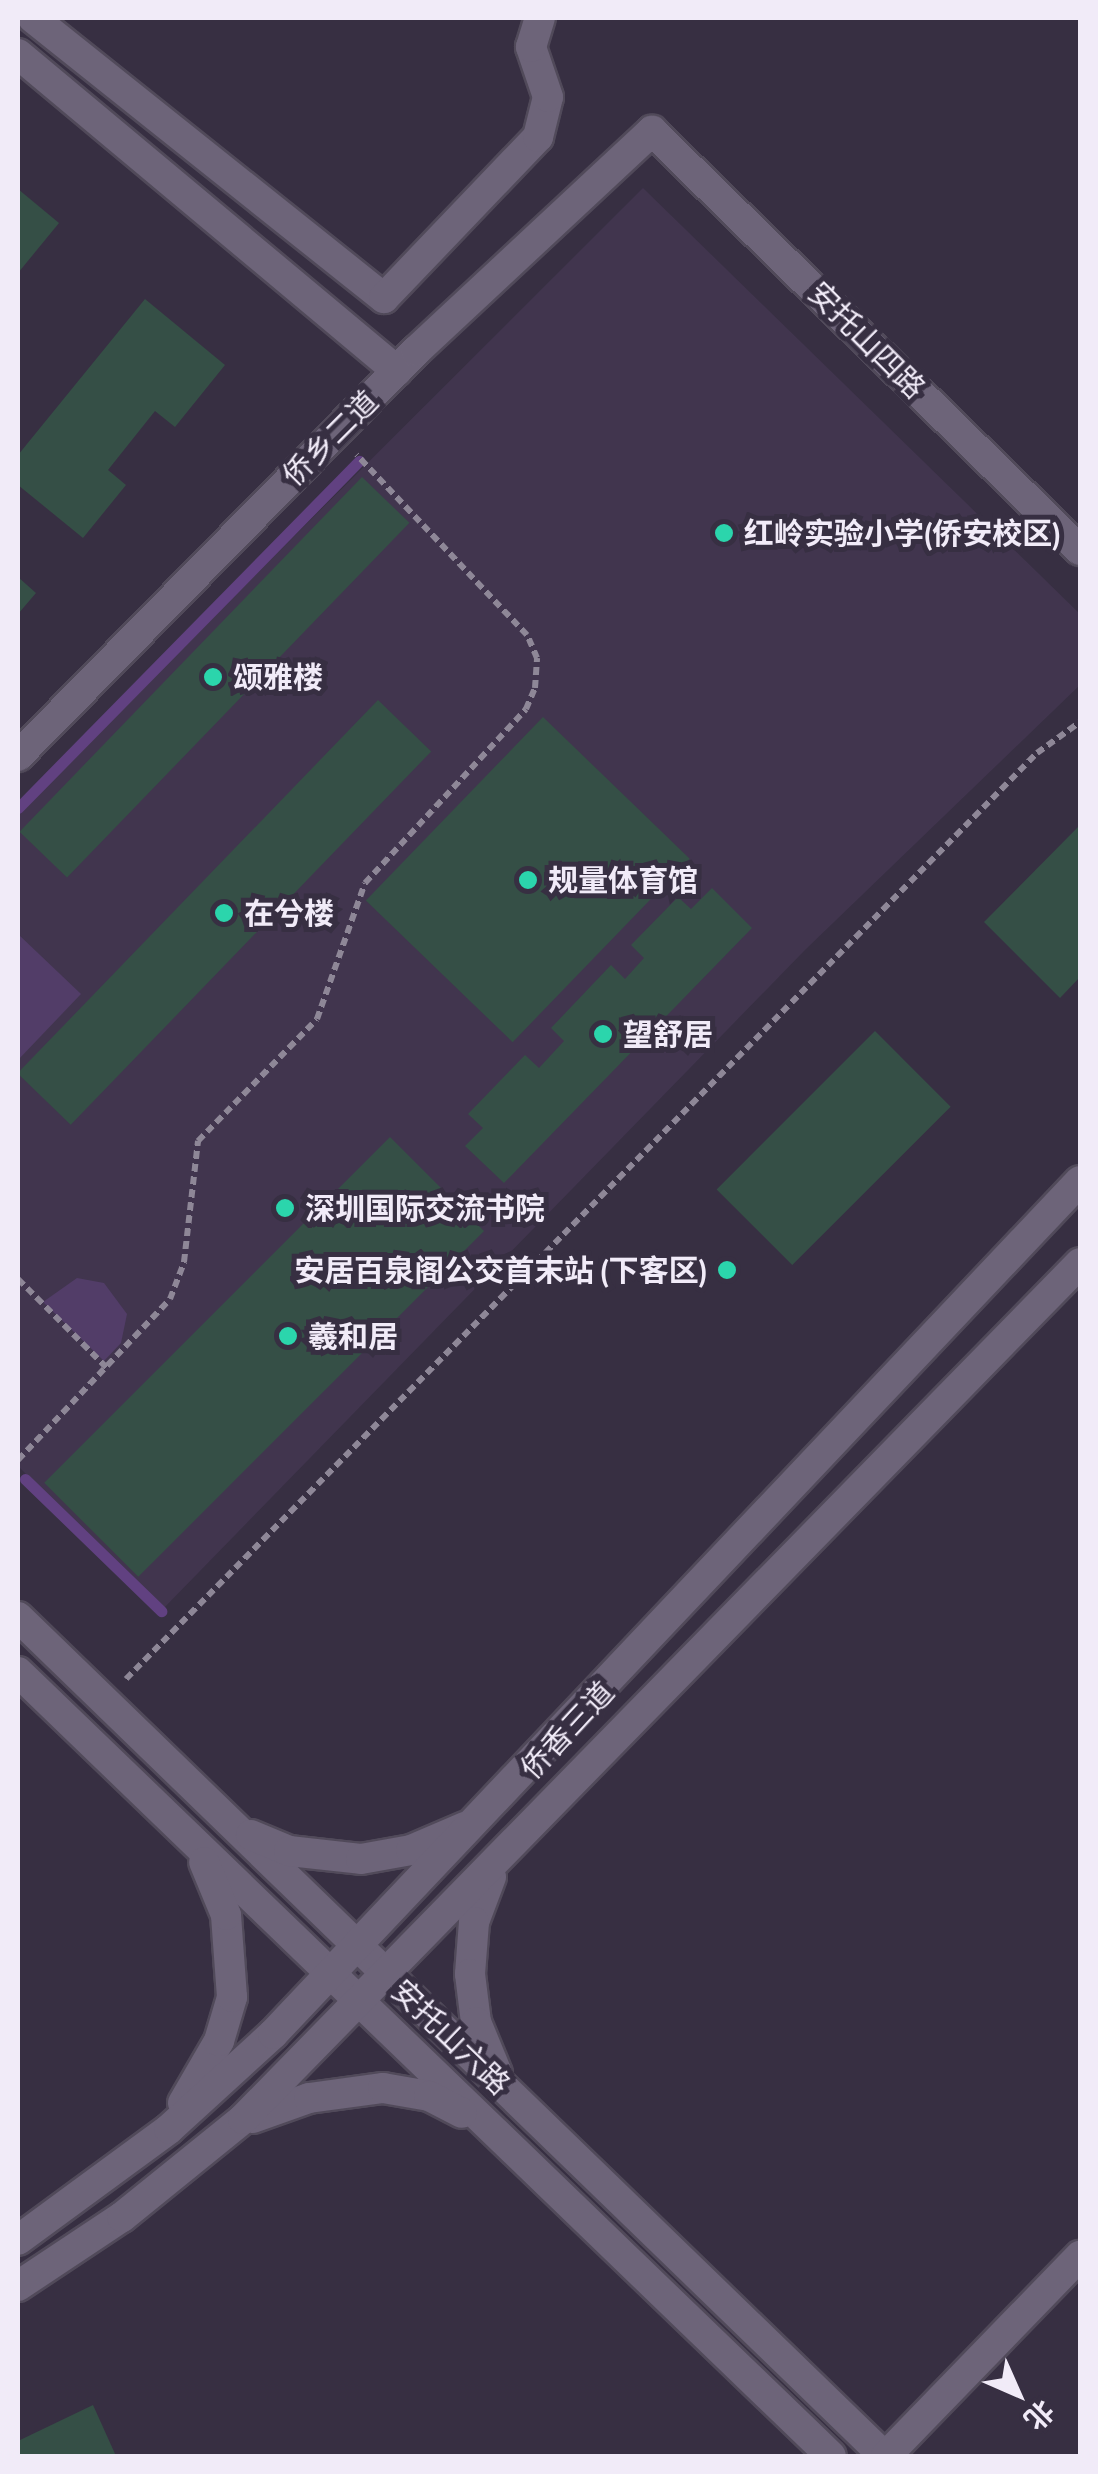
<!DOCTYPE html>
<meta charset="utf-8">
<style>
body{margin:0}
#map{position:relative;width:1098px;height:2474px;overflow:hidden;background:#372f42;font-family:"PT Sans Narrow","Noto Sans SC",sans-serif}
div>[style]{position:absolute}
.built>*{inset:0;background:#41354e}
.green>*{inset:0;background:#523d68}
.stream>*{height:11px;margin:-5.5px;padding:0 5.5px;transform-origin:5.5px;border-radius:5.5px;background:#614181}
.building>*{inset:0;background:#354f46;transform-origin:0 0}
.path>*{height:6px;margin-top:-3px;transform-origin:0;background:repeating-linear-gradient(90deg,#8e8797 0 8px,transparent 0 13px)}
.roads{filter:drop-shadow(2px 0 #514a5a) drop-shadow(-2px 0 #514a5a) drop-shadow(0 2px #514a5a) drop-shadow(0 -2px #514a5a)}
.street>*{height:30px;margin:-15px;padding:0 15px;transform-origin:15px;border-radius:15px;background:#6d6479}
.secondary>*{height:30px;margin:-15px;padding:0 15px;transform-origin:15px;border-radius:15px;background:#6d6479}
.dots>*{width:28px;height:28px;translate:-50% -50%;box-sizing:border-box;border:5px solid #372f42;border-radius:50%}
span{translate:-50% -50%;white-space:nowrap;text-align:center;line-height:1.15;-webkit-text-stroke:10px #372f42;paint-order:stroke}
.street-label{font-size:30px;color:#f1ebf8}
.poi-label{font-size:30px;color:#f1ebf8;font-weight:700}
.left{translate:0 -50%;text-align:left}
.right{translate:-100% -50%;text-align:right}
.frame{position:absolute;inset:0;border:20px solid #f1ebf8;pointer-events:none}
.north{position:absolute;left:968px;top:2344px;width:100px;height:100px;-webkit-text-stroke:8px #372f42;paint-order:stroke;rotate:135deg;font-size:28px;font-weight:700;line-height:40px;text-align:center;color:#f1ebf8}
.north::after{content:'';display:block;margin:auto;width:35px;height:45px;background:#f1ebf8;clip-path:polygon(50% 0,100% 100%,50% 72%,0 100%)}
</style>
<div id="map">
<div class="built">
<i style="clip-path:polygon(643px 188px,1080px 614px,1080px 685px,805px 950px,162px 1610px,18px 1466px,18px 812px)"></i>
</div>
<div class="green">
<i style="clip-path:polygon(19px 935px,81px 994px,18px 1060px,18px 937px)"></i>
<i style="clip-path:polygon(77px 1278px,104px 1283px,127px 1314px,121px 1343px,104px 1361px,43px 1302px)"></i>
</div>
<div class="stream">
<i style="left:18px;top:808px;width:487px;rotate:-45.5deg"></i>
<i style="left:25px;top:1479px;width:190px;rotate:44.1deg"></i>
</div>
<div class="building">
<i style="clip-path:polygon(18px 189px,59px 223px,18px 273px)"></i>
<i style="clip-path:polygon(145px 299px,225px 365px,175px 427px,155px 411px,108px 470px,126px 485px,83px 538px,18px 485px,18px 455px)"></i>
<i style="left:362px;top:477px;width:66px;height:493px;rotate:44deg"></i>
<i style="clip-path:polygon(18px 577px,36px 593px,18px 614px)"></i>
<i style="left:378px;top:700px;width:74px;height:519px;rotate:44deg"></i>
<i style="left:543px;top:717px;width:204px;height:255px;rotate:44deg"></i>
<i style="clip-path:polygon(1080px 825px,1080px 977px,1060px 998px,984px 922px)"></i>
<i style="clip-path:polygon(712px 888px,752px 928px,504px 1183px,465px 1146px,483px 1128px,468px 1114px,525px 1055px,539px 1068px,564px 1041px,551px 1028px,611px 965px,625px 979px,644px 958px,631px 945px,678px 897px,691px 909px)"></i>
<i style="left:875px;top:1031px;width:107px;height:224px;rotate:45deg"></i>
<i style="left:390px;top:1137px;width:133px;height:489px;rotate:45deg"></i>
<i style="clip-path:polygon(93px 2405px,116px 2456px,18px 2456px,18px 2441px)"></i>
</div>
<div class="path">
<i style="left:18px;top:1279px;width:127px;rotate:45deg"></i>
<i style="left:18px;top:1460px;width:221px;rotate:-46.6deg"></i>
<i style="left:170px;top:1299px;width:40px;rotate:-69deg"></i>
<i style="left:184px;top:1262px;width:122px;rotate:-83.4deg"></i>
<i style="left:198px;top:1141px;width:170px;rotate:-45.7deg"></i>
<i style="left:317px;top:1019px;width:144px;rotate:-70.6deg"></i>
<i style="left:365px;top:883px;width:237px;rotate:-47.2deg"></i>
<i style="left:526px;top:709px;width:23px;rotate:-67deg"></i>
<i style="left:535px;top:688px;width:30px;rotate:-86deg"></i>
<i style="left:537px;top:658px;width:25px;rotate:-113deg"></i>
<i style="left:527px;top:635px;width:248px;rotate:-133.4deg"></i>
<i style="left:126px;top:1679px;width:1299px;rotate:-45.47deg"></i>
<i style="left:1037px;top:753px;width:53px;rotate:-35.8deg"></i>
</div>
<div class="roads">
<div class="street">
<i style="left:33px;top:18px;width:449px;rotate:38.6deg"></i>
<i style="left:384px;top:298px;width:223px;rotate:-46.3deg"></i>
<i style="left:538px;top:137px;width:41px;rotate:-76deg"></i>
<i style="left:548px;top:97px;width:53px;rotate:-108.8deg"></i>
<i style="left:531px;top:47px;width:30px;rotate:-73deg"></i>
<i style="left:18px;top:54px;width:494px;rotate:39.9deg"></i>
</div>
<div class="secondary">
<i style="left:18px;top:756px;width:568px;rotate:-45.5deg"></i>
<i style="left:416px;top:351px;width:323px;rotate:-43deg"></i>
<i style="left:652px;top:131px;width:599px;rotate:44.39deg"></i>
<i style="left:18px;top:1617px;width:1206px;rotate:44.09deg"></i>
<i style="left:18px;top:1672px;width:1129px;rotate:43.96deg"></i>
<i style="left:251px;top:1835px;width:41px;rotate:22.8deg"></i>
<i style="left:289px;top:1851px;width:72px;rotate:6.3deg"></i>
<i style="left:361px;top:1859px;width:51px;rotate:-10.2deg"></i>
<i style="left:411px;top:1850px;width:59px;rotate:-23.1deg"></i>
<i style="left:491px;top:1877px;width:48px;rotate:110.7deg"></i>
<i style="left:474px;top:1922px;width:52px;rotate:94.4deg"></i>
<i style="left:470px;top:1974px;width:48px;rotate:82.9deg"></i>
<i style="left:476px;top:2022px;width:55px;rotate:67.6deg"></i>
<i style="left:183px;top:2103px;width:72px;rotate:-59.9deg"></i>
<i style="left:219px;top:2041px;width:46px;rotate:-73.5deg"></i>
<i style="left:232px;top:1997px;width:82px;rotate:-94.2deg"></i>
<i style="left:226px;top:1915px;width:57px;rotate:-112.5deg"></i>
<i style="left:253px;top:2118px;width:59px;rotate:-19.7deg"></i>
<i style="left:309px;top:2098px;width:75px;rotate:-7.7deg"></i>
<i style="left:383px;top:2088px;width:47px;rotate:9.9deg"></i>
<i style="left:429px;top:2096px;width:37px;rotate:27deg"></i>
<i style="left:18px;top:2240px;width:187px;rotate:-36.3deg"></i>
<i style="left:169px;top:2129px;width:141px;rotate:-42.4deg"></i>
<i style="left:273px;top:2034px;width:1174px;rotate:-46.59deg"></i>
<i style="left:18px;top:2286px;width:125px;rotate:-33.6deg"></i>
<i style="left:122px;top:2217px;width:156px;rotate:-39deg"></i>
<i style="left:243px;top:2119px;width:1197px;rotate:-45.64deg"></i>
<i style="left:886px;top:2456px;width:279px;rotate:-45.9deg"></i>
</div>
</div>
<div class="dots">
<i style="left:724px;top:533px;background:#2bd5ac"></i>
<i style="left:213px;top:677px;background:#2bd5ac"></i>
<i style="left:528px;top:880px;background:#2bd5ac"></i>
<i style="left:224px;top:913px;background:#2bd5ac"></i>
<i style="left:603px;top:1034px;background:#2bd5ac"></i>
<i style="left:285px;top:1208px;background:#2bd5ac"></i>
<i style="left:727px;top:1270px;background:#2bd5ac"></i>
<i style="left:288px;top:1336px;background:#2bd5ac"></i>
</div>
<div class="street-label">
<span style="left:867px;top:340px;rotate:45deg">安托山四路</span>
<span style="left:330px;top:438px;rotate:-45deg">侨乡二道</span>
<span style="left:567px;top:1730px;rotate:-47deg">侨香三道</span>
<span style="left:451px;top:2037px;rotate:44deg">安托山六路</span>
</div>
<div class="poi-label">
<span class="left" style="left:744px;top:533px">红岭实验小学(侨安校区)</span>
<span class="left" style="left:233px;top:677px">颂雅楼</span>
<span class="left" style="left:548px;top:880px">规量体育馆</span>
<span class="left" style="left:244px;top:913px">在兮楼</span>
<span class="left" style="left:623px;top:1034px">望舒居</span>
<span class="left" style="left:305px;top:1208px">深圳国际交流书院</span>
<span class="right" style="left:707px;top:1270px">安居百泉阁公交首末站 (下客区)</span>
<span class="left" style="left:308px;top:1336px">羲和居</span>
</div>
<div class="frame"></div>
<div class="north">北</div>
</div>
